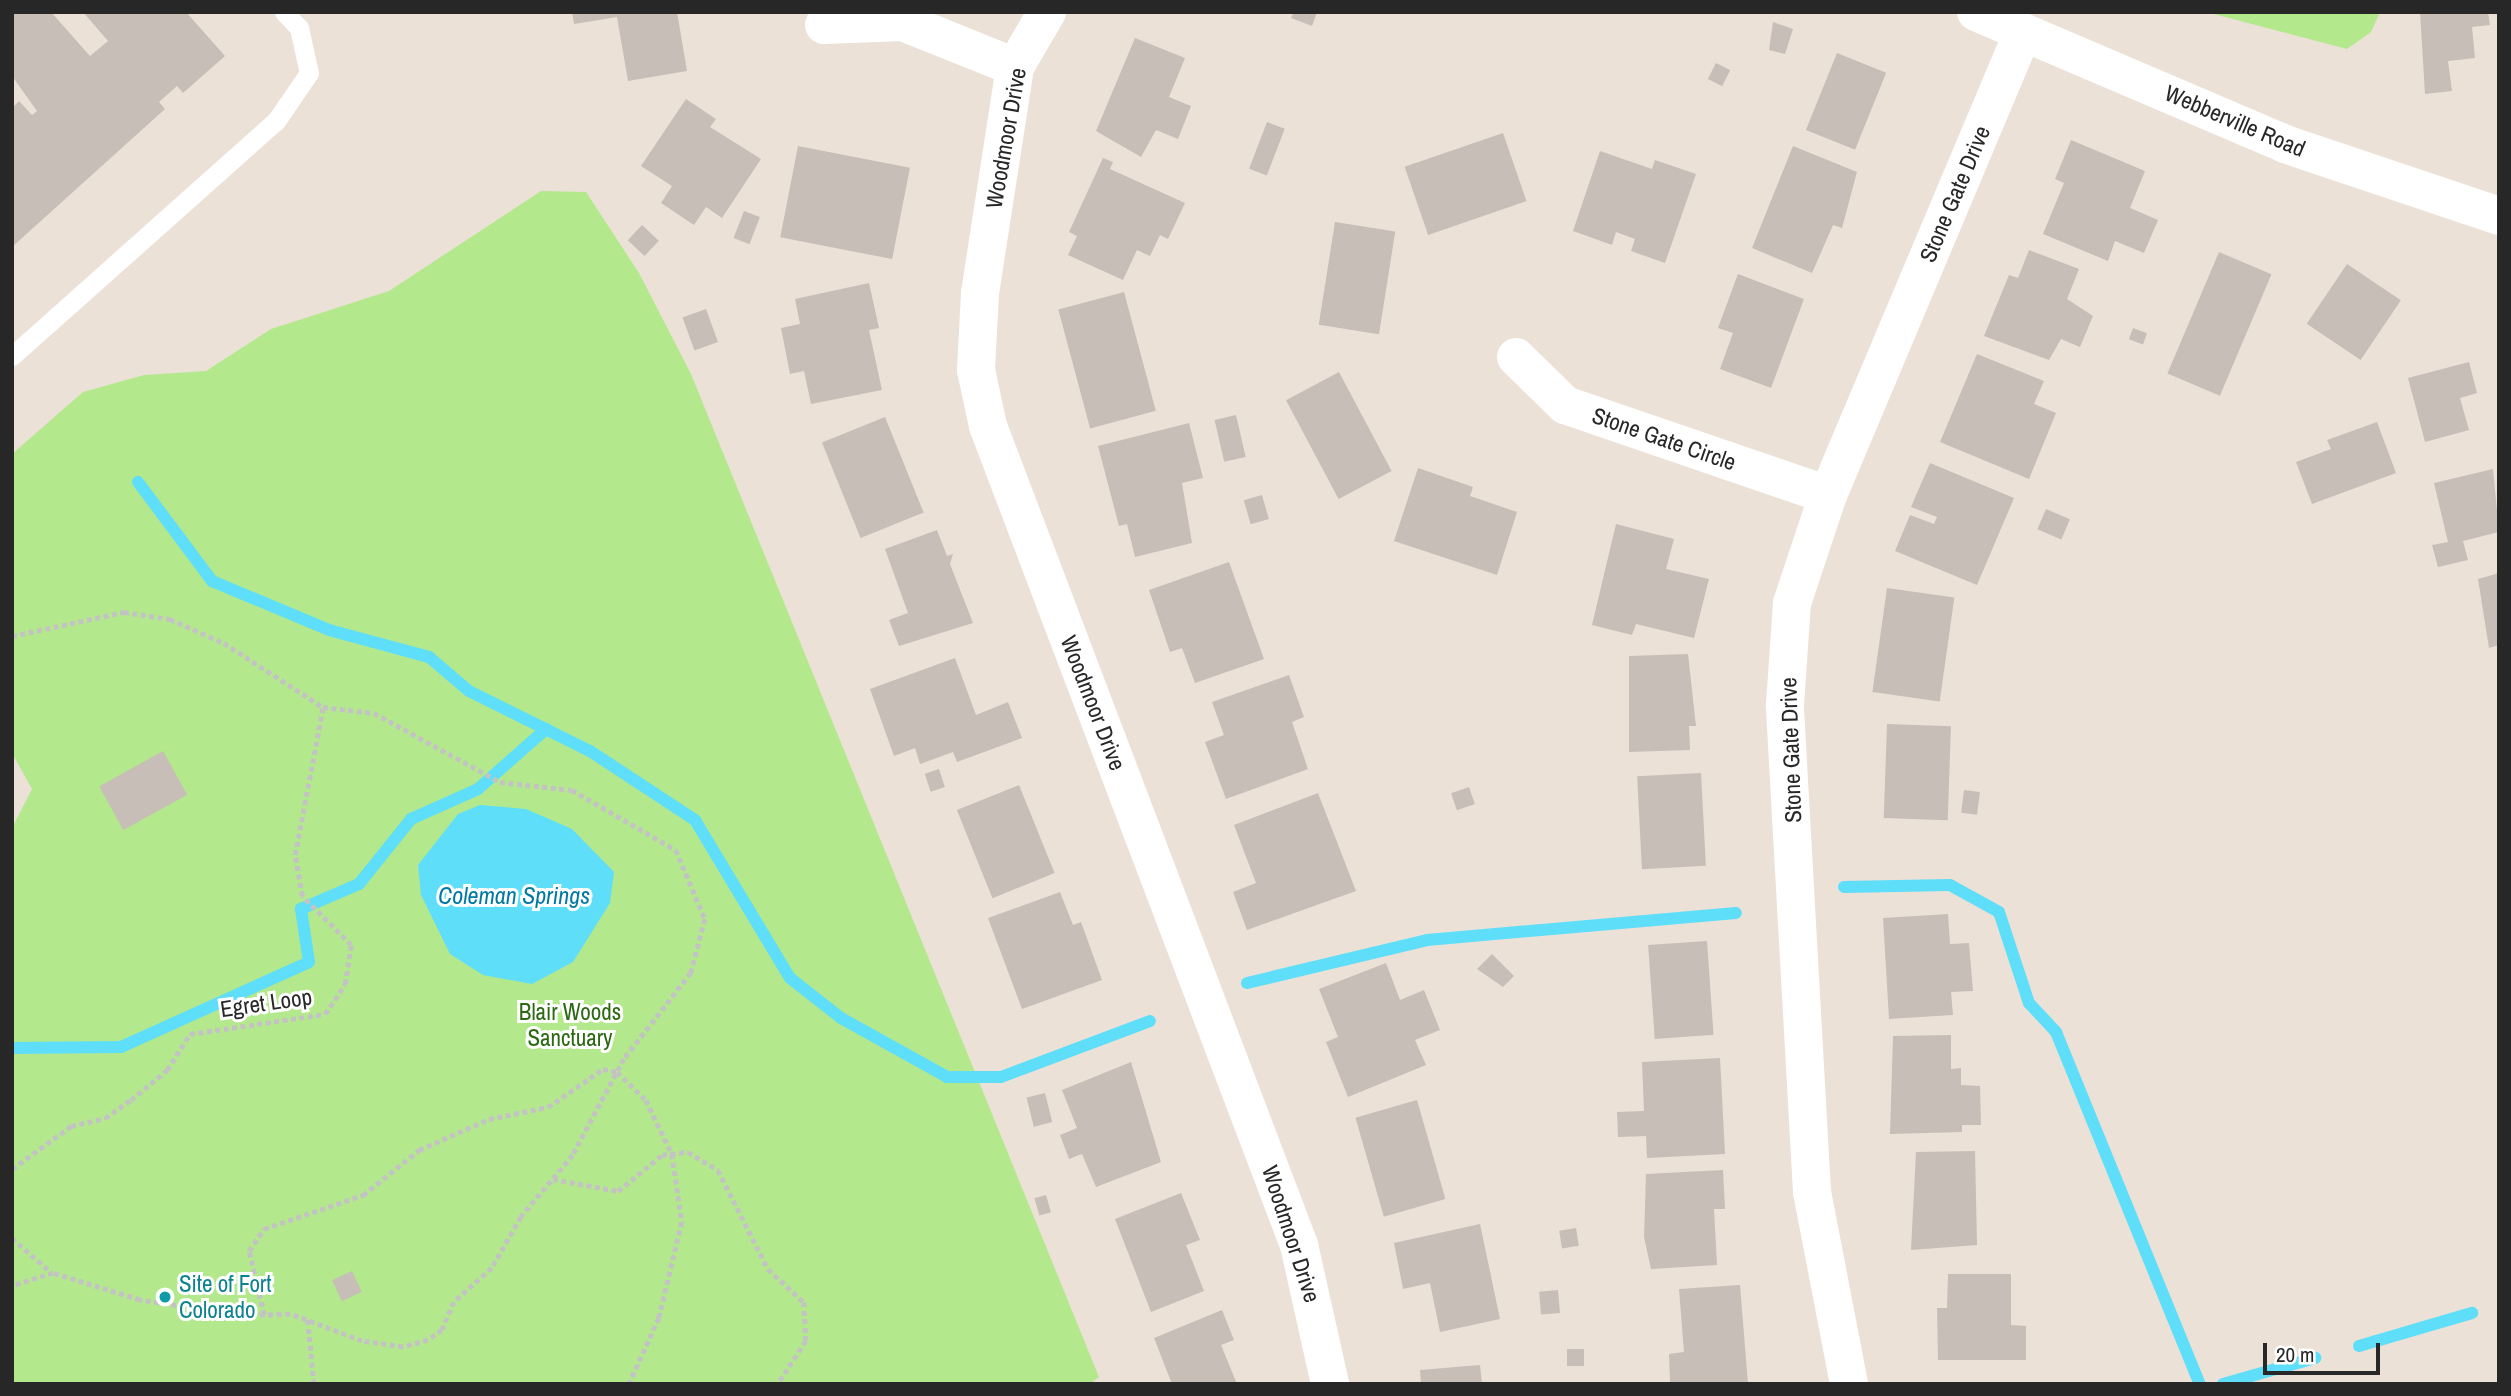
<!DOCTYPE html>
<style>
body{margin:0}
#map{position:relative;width:2511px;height:1396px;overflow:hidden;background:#ece1d7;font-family:"Archivo Narrow",sans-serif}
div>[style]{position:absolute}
.green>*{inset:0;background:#b4e88d}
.water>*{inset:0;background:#5edef9}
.stream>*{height:12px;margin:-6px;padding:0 6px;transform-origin:6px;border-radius:6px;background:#5edef9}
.building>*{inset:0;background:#c7beb7;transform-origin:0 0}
.path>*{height:4.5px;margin-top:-2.25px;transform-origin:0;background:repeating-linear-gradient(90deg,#c3c3c3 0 5px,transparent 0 8.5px)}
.lane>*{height:19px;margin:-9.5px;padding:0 9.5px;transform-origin:9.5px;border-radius:9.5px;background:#fff}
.street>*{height:38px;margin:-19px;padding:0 19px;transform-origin:19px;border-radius:19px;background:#fff}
.secondary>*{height:38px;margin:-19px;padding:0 19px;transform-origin:19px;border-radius:19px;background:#fff}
.dots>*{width:19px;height:19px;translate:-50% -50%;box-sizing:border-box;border:4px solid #fff;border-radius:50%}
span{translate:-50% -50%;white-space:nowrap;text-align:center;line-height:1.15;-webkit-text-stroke:6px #fff;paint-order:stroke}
.street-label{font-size:23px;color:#272727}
.park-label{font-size:23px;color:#2c6912}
.culture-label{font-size:23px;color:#0d838f}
.left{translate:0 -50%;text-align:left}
.water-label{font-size:24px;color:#0179a2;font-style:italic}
.frame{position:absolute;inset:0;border:14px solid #272727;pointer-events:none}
.scale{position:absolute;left:2263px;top:1343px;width:117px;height:32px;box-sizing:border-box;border:4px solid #272727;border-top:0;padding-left:9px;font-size:21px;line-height:24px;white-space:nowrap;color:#272727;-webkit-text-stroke:5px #fff;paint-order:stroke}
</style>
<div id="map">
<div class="green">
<i style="clip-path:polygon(2206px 12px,2380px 12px,2371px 32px,2347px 49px)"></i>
<i style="clip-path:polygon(541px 191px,586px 192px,639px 273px,691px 374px,1099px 1377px,1090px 1384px,12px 1384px,12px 828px,32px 789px,12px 753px,12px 454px,83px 392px,144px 375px,206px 371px,271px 329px,389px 291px)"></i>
</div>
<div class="water">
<i style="clip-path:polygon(480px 805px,526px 809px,572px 829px,614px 872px,610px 903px,573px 962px,532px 984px,483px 975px,450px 954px,421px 895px,418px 865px,458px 814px)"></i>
</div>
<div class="stream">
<i style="left:138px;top:482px;width:124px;rotate:53.2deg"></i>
<i style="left:212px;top:581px;width:127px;rotate:22.7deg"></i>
<i style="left:329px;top:630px;width:104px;rotate:15.1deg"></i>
<i style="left:429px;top:657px;width:52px;rotate:40.4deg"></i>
<i style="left:469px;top:691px;width:135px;rotate:26.4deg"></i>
<i style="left:590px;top:751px;width:126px;rotate:33.3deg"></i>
<i style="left:695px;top:820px;width:184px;rotate:59deg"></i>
<i style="left:790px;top:978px;width:65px;rotate:38.1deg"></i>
<i style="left:841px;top:1018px;width:121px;rotate:29.1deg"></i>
<i style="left:947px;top:1077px;width:54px"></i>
<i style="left:1001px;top:1077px;width:159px;rotate:-20.6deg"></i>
<i style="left:1844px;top:887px;width:106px;rotate:-1.1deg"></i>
<i style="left:1950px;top:885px;width:56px;rotate:28.9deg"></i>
<i style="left:1999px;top:912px;width:96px;rotate:71.8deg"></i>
<i style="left:2029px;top:1003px;width:40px;rotate:47deg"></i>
<i style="left:2056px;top:1032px;width:380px;rotate:67.8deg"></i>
<i style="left:1247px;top:983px;width:185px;rotate:-13.4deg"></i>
<i style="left:1427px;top:940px;width:310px;rotate:-5deg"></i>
<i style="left:12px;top:1048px;width:109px;rotate:-0.5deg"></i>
<i style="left:121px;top:1047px;width:206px;rotate:-24.3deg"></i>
<i style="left:309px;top:962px;width:54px;rotate:-98.6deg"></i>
<i style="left:301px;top:909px;width:63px;rotate:-23.3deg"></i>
<i style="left:359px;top:884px;width:83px;rotate:-51.3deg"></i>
<i style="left:411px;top:819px;width:73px;rotate:-24.1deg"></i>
<i style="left:478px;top:789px;width:91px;rotate:-41.4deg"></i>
<i style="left:2359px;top:1346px;width:118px;rotate:-16.3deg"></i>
<i style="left:2223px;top:1384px;width:96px;rotate:-15.8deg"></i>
</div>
<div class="building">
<i style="clip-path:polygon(12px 12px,51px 12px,90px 56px,108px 41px,83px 12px,186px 12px,225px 56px,183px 93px,177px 86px,159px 102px,165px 109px,12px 247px,12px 108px,19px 101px,32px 115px,37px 111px,12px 76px)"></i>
<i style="clip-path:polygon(572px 12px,677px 12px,687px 71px,628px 81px,617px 17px,574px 24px)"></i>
<i style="clip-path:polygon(1294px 12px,1317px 12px,1312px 26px,1291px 18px)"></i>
<i style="clip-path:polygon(2420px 12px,2488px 12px,2490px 25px,2472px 27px,2475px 58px,2448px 61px,2452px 91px,2425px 94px)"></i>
<i style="clip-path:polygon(1773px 22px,1793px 29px,1785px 54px,1769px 50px)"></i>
<i style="clip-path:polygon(1135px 38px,1185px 58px,1169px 97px,1191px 106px,1178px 139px,1156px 130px,1141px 157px,1096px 131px)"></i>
<i style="left:1837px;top:53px;width:53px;height:83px;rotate:22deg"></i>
<i style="left:1716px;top:63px;width:16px;height:18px;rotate:27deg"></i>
<i style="clip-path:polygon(686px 99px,716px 119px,710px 127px,761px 159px,722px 218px,706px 207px,694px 225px,661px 203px,672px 186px,641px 166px)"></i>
<i style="left:1267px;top:122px;width:19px;height:50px;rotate:21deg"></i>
<i style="left:1503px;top:133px;width:72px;height:104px;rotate:71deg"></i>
<i style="clip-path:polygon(2071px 140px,2145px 171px,2130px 208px,2158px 220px,2144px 253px,2115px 241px,2108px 261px,2043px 234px,2064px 183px,2055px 179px)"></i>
<i style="left:798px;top:146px;width:114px;height:93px;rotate:11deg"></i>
<i style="clip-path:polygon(1793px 146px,1857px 172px,1842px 228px,1833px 225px,1812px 273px,1752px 248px)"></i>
<i style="clip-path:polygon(1600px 151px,1652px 169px,1655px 160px,1696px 174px,1665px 263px,1631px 251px,1635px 239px,1616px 232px,1612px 245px,1573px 231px)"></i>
<i style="clip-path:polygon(1103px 158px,1113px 162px,1110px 169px,1185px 203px,1168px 239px,1160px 235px,1150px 256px,1137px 250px,1123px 280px,1068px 255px,1077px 236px,1069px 232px)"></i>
<i style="left:744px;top:211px;width:17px;height:29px;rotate:21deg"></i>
<i style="left:1335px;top:222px;width:61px;height:104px;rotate:9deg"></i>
<i style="left:642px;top:225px;width:23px;height:21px;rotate:43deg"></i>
<i style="clip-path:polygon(2029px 250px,2079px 269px,2067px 299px,2093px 316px,2080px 347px,2061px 339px,2049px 360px,1984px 336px,2009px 275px,2018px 278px)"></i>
<i style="left:2219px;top:252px;width:57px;height:132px;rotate:23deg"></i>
<i style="left:2347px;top:264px;width:65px;height:72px;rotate:34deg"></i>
<i style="clip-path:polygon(1738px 274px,1804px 299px,1771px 388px,1720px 369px,1733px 333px,1718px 328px)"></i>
<i style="clip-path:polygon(869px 283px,879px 328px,869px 330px,882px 390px,811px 404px,804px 371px,790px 374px,781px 328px,800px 324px,795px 299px)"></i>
<i style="left:1124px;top:292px;width:123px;height:68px;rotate:75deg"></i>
<i style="left:706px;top:309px;width:35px;height:25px;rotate:70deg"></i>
<i style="left:2133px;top:328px;width:15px;height:12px;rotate:20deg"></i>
<i style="clip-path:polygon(1977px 354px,2044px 381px,2034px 404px,2056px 413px,2029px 479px,1940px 442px)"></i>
<i style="clip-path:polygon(2469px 362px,2477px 393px,2460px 398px,2469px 430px,2425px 442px,2408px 378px)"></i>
<i style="left:1339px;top:372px;width:112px;height:60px;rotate:62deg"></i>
<i style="left:1236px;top:415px;width:43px;height:22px;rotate:77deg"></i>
<i style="left:885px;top:417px;width:103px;height:68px;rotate:68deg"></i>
<i style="clip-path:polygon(2377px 422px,2396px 473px,2312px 504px,2296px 462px,2331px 449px,2327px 440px)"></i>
<i style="clip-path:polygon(1189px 423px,1203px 478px,1182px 483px,1192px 543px,1135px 557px,1127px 524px,1119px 526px,1098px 446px)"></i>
<i style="clip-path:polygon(1930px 463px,2014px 498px,1977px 585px,1895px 551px,1910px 515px,1934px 524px,1937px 517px,1911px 507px)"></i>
<i style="clip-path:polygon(1418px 468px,1473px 487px,1470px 496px,1517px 512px,1497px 575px,1394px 541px)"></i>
<i style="clip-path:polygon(2493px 469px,2499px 532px,2463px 541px,2468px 560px,2438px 567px,2432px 545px,2448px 542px,2434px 483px)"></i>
<i style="left:1262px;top:495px;width:25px;height:19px;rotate:74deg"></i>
<i style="left:2046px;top:509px;width:26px;height:22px;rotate:23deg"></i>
<i style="clip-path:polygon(1616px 524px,1674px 539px,1666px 569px,1709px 579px,1694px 638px,1636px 624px,1632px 635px,1592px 625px)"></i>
<i style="clip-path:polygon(937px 530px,947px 556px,953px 554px,950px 564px,973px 623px,899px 646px,889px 620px,908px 613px,885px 549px)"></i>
<i style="clip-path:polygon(1229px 562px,1264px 659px,1195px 683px,1182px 648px,1170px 652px,1149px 590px)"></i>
<i style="clip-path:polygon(2499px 573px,2499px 645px,2489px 648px,2478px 579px)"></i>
<i style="left:1887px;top:588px;width:68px;height:105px;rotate:8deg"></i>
<i style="clip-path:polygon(1688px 654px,1696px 726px,1689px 726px,1690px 750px,1629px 752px,1629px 656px)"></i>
<i style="clip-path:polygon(955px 658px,976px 715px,1008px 702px,1022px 738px,957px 762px,953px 752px,920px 764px,915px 748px,894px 756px,870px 689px)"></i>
<i style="clip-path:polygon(1289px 675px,1304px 717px,1292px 722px,1308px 769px,1226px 799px,1205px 742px,1224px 735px,1212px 702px)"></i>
<i style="left:1887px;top:724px;width:64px;height:94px;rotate:2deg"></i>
<i style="left:163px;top:751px;width:50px;height:73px;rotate:61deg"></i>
<i style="left:939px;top:769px;width:19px;height:15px;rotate:72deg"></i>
<i style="left:1701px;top:773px;width:93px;height:64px;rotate:87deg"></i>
<i style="left:1019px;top:785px;width:95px;height:67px;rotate:68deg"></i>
<i style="left:1469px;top:787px;width:18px;height:19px;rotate:71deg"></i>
<i style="left:1964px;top:790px;width:16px;height:23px;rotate:7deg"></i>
<i style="clip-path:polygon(1318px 793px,1356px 891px,1247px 930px,1233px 892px,1256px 883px,1234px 825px)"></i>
<i style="clip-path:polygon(1060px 892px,1073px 925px,1081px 922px,1102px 980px,1022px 1009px,988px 918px)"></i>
<i style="clip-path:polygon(1948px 914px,1950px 944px,1969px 943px,1973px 991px,1951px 992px,1953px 1015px,1889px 1019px,1883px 918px)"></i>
<i style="left:1707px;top:941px;width:94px;height:59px;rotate:86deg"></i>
<i style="clip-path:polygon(1492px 954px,1514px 976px,1503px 987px,1477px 969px)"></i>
<i style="clip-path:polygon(1386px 963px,1400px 1000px,1424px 990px,1440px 1030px,1415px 1040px,1426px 1065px,1348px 1097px,1326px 1042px,1338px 1037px,1319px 989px)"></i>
<i style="clip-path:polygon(1951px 1035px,1951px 1069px,1961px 1068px,1961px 1085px,1980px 1086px,1981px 1125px,1962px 1125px,1962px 1132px,1890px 1134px,1893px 1036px)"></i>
<i style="clip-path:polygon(1720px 1058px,1725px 1154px,1647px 1158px,1646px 1136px,1618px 1137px,1617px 1112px,1644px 1111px,1642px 1062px)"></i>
<i style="clip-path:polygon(1131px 1062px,1161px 1162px,1096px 1187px,1082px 1154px,1069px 1159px,1060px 1135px,1077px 1128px,1062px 1090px)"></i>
<i style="left:1045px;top:1093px;width:30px;height:19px;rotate:76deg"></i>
<i style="left:1417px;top:1100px;width:103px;height:64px;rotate:74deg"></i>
<i style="clip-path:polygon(1975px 1151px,1977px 1245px,1911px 1250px,1916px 1152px)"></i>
<i style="clip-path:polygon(1723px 1170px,1725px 1209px,1714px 1209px,1717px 1265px,1651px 1269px,1644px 1237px,1646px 1174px)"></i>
<i style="clip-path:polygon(1181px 1193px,1200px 1240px,1186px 1245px,1204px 1291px,1151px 1312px,1115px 1219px)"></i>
<i style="left:1046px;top:1195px;width:18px;height:12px;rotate:74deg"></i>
<i style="clip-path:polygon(1480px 1224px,1500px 1319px,1440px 1332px,1430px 1283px,1403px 1289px,1394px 1243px)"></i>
<i style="left:1576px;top:1228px;width:18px;height:17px;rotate:81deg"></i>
<i style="left:352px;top:1271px;width:23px;height:22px;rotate:65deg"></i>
<i style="clip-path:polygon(1948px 1274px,2011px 1274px,2011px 1325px,2026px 1326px,2026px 1360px,1938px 1360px,1937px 1308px,1947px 1308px)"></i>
<i style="clip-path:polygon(1740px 1285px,1748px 1384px,1670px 1382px,1669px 1354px,1684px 1352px,1679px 1289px)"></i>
<i style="left:1558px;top:1290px;width:23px;height:19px;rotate:85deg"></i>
<i style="clip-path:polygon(1222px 1310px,1234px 1340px,1221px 1345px,1237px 1384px,1172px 1384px,1154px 1338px)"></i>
<i style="left:1567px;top:1349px;width:17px;height:17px"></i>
<i style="clip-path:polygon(1480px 1365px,1482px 1384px,1421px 1384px,1420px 1370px)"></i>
</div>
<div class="path">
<i style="left:12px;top:636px;width:115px;rotate:-12.1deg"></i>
<i style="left:124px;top:612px;width:47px;rotate:8.7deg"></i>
<i style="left:170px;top:619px;width:59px;rotate:24deg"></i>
<i style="left:224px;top:643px;width:118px;rotate:32.9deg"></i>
<i style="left:323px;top:707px;width:51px;rotate:6.7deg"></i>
<i style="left:374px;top:713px;width:144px;rotate:28.7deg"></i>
<i style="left:500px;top:782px;width:72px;rotate:6.3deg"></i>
<i style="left:572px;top:790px;width:120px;rotate:30deg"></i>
<i style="left:676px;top:850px;width:75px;rotate:67.2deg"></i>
<i style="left:705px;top:919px;width:56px;rotate:104.5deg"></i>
<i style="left:691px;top:973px;width:109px;rotate:127.9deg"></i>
<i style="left:624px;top:1059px;width:109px;rotate:118deg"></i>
<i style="left:573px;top:1155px;width:81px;rotate:130deg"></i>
<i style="left:521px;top:1217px;width:59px;rotate:119.6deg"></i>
<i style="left:492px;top:1268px;width:51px;rotate:138.2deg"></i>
<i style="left:454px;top:1302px;width:30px;rotate:113deg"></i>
<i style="left:442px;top:1330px;width:17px;rotate:144deg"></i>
<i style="left:428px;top:1340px;width:26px;rotate:164deg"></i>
<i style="left:403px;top:1347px;width:41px;rotate:-171.7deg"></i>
<i style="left:362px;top:1341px;width:77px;rotate:-159.4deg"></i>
<i style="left:290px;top:1314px;width:47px;rotate:177.6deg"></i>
<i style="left:243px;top:1316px;width:104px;rotate:-171.2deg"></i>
<i style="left:140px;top:1300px;width:91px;rotate:-162.8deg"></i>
<i style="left:53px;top:1273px;width:43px;rotate:162.4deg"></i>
<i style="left:12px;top:1169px;width:73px;rotate:-36.1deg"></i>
<i style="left:71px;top:1126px;width:35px;rotate:-13deg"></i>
<i style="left:105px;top:1118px;width:32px;rotate:-35deg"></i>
<i style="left:131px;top:1100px;width:47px;rotate:-39.8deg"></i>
<i style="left:167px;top:1070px;width:43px;rotate:-57.4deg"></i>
<i style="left:190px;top:1034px;width:136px;rotate:-8.4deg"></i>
<i style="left:325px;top:1014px;width:36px;rotate:-56deg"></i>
<i style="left:345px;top:984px;width:39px;rotate:-81deg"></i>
<i style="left:351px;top:945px;width:69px;rotate:-135deg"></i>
<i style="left:302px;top:896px;width:42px;rotate:-99.7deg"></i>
<i style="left:295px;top:855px;width:151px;rotate:-79.3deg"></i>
<i style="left:553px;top:1179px;width:66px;rotate:10.5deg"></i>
<i style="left:618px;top:1191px;width:57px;rotate:-39.3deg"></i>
<i style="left:662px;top:1155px;width:26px;rotate:-7deg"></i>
<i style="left:688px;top:1152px;width:35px;rotate:31deg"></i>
<i style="left:718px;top:1170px;width:111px;rotate:63.2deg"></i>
<i style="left:768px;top:1269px;width:49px;rotate:42.5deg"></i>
<i style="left:804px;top:1302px;width:39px;rotate:87deg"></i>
<i style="left:806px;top:1341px;width:51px;rotate:123.1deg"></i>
<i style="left:12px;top:1238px;width:53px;rotate:41.2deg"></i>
<i style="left:264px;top:1315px;width:66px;rotate:-103.2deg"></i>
<i style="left:249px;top:1251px;width:27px;rotate:-56deg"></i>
<i style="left:264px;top:1229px;width:105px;rotate:-19deg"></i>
<i style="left:363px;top:1195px;width:72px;rotate:-38.8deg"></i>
<i style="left:419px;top:1150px;width:77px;rotate:-23.9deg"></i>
<i style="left:489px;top:1119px;width:60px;rotate:-11.5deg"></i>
<i style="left:548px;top:1107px;width:67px;rotate:-34.6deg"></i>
<i style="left:603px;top:1069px;width:14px;rotate:12deg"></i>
<i style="left:617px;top:1072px;width:40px;rotate:44deg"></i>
<i style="left:646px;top:1100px;width:60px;rotate:64.3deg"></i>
<i style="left:672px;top:1154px;width:69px;rotate:81.6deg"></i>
<i style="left:682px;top:1222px;width:99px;rotate:103.5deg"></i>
<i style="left:659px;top:1318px;width:72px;rotate:114.4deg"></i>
<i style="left:308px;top:1320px;width:64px;rotate:84.6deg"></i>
</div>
<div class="lane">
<i style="left:12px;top:356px;width:353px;rotate:-41.7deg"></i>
<i style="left:276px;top:121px;width:58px;rotate:-55.5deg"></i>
<i style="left:309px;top:73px;width:46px;rotate:-102.5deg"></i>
<i style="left:299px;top:28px;width:22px;rotate:-133deg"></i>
</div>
<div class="street">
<i style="left:1047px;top:12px;width:64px;rotate:120.2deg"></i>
<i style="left:1015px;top:67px;width:229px;rotate:98.8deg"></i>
<i style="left:980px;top:293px;width:77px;rotate:93deg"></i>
<i style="left:976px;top:370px;width:57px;rotate:77.9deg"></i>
<i style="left:988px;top:426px;width:876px;rotate:69.21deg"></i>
<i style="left:1299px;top:1245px;width:142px;rotate:77.4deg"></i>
<i style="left:824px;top:25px;width:79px;rotate:-2.2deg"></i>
<i style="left:903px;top:22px;width:121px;rotate:21.9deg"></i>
<i style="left:1516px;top:357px;width:69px;rotate:44.4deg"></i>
<i style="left:1565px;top:405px;width:278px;rotate:18.9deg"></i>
<i style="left:1849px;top:1384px;width:196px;rotate:-100.9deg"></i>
<i style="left:1812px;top:1192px;width:488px;rotate:-93.2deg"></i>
<i style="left:1785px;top:705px;width:102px;rotate:-86.1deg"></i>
<i style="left:1792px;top:603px;width:114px;rotate:-71.6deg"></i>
<i style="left:1828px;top:495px;width:502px;rotate:-67.16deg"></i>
</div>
<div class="secondary">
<i style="left:1976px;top:12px;width:336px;rotate:23.1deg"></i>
<i style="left:2285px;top:144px;width:226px;rotate:18.6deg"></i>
</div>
<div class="dots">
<i style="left:165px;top:1297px;background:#0f9aa8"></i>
</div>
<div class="street-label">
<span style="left:2235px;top:121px;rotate:23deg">Webberville Road</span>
<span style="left:1006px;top:138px;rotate:-80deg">Woodmoor Drive</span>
<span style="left:1955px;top:194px;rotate:-67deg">Stone Gate Drive</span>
<span style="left:1664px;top:439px;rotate:19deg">Stone Gate Circle</span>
<span style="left:1093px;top:703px;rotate:69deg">Woodmoor Drive</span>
<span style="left:1791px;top:750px;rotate:-92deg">Stone Gate Drive</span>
<span style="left:266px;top:1003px;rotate:-8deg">Egret Loop</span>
<span style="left:1291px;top:1234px;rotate:72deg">Woodmoor Drive</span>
</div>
<div class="park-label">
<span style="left:570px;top:1025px">Blair Woods<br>Sanctuary</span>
</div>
<div class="culture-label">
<span class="left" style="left:179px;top:1297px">Site of Fort<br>Colorado</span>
</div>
<div class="water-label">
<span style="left:514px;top:896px">Coleman Springs</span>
</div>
<div class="frame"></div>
<div class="scale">20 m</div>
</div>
